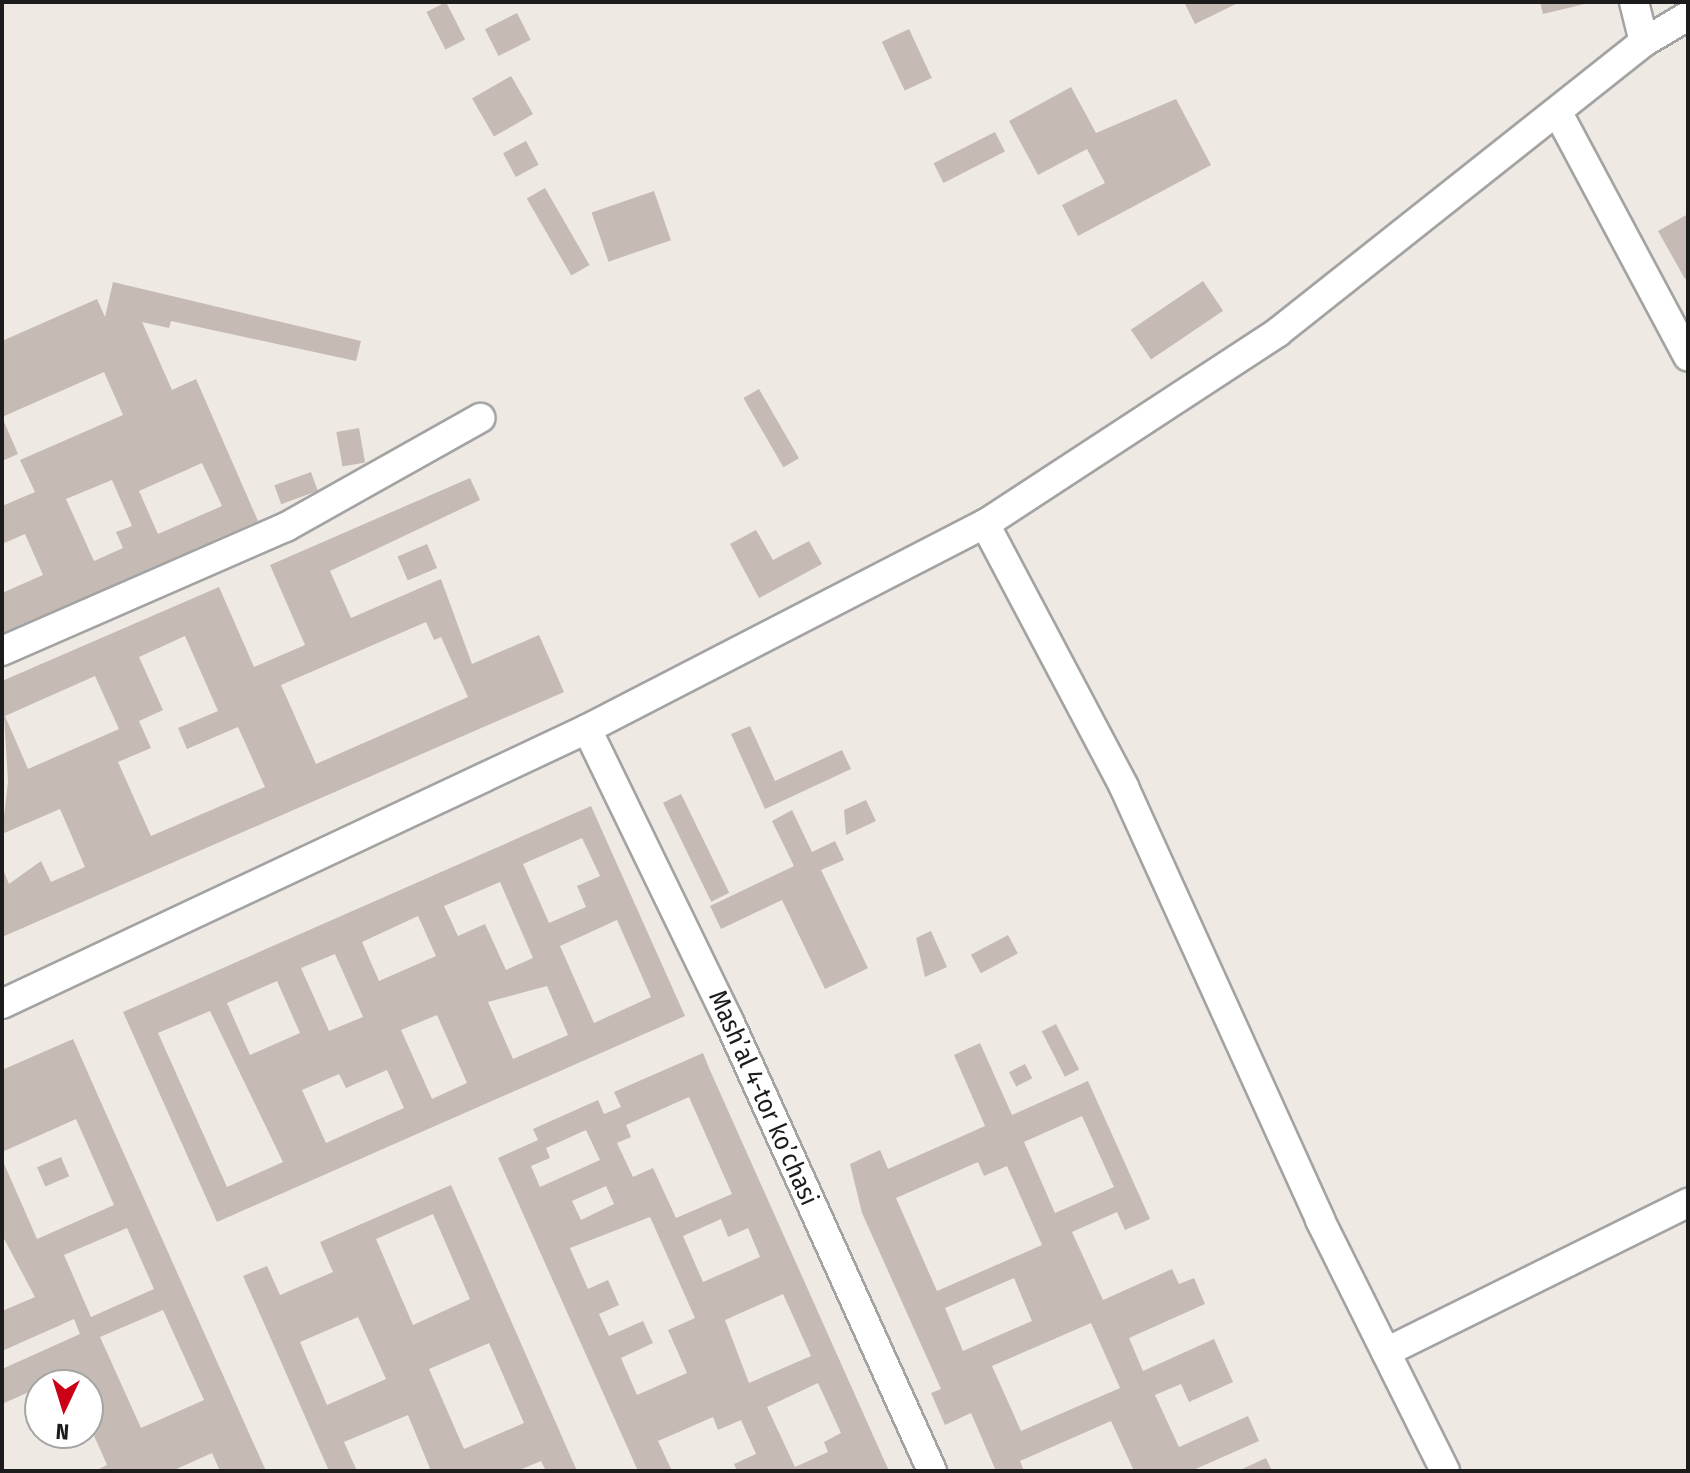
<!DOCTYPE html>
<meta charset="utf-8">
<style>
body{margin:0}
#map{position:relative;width:1690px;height:1473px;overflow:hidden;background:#eee9e2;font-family:"Fira Sans Condensed",sans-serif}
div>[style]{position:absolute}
.building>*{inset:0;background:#c6bab5;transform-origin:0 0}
.roads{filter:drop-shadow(2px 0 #a3a3a3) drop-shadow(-2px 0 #a3a3a3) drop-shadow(0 2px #a3a3a3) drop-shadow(0 -2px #a3a3a3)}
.minor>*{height:28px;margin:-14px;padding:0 14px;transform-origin:14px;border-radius:14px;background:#fff}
span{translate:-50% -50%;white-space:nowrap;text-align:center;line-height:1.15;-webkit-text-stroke:6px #fff;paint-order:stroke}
.street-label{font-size:26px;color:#1c1c1c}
.frame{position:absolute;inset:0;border:4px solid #1c1c1c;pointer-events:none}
.north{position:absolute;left:24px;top:1369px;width:80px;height:80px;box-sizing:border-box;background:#fff;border:2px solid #a4a4a4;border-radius:50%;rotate:184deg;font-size:22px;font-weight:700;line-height:32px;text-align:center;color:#1c1c1c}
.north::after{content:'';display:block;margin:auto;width:28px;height:36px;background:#c90016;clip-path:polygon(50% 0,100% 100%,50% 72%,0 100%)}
</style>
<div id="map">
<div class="building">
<i style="left:446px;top:2px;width:42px;height:22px;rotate:63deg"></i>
<i style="clip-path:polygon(1184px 2px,1240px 2px,1195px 24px)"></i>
<i style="clip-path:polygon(1540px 2px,1589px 2px,1589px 3px,1543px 14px)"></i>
<i style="left:517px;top:13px;width:30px;height:36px;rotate:63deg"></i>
<i style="left:909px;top:29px;width:54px;height:30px;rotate:65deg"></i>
<i style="left:511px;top:76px;width:44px;height:45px;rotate:60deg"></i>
<i style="clip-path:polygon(1071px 87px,1096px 133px,1176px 99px,1211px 165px,1078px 236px,1062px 205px,1105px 183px,1087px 149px,1038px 175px,1009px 121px)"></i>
<i style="left:995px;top:132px;width:22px;height:69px;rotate:63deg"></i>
<i style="left:526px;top:141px;width:27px;height:26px;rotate:62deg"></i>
<i style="left:545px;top:188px;width:89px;height:21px;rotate:60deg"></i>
<i style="left:654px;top:191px;width:52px;height:66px;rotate:71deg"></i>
<i style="clip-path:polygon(1688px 214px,1688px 278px,1685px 279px,1658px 231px)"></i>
<i style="left:1203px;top:281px;width:36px;height:87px;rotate:56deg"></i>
<i style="clip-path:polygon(evenodd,113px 282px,361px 341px,356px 361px,171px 321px,169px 328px,142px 322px,172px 390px,196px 379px,258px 521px,2px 634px,2px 593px,43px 575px,25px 534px,2px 544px,2px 506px,35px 492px,20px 460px,123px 415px,104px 372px,2px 417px,2px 341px,97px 299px,105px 317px,113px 282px,202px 463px,222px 506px,158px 534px,139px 491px,202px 463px,113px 282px,112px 480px,132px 526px,116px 532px,123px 548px,94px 561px,66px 499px,112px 480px)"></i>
<i style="left:759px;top:389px;width:80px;height:18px;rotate:60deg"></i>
<i style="clip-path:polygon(2px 417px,18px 454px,2px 461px)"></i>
<i style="left:359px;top:428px;width:35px;height:23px;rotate:80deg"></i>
<i style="left:311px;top:472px;width:20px;height:39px;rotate:70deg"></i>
<i style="clip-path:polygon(evenodd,470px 478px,480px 500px,330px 571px,351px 618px,441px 579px,472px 664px,539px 635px,564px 692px,2px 937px,2px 867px,9px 884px,41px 861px,51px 882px,85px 867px,60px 809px,2px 834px,8px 782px,2px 681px,219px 587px,254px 667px,305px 645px,270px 565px,470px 478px,426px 622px,434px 640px,441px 637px,468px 697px,316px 764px,281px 685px,426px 622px,470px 478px,185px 636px,218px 711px,178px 728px,187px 749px,238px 727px,265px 787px,151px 836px,118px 762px,151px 748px,139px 721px,163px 710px,139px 657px,185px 636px,470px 478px,95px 676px,119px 729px,28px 769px,5px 716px,95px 676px)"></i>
<i style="clip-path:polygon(756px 530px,773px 560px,809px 541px,822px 564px,759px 598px,730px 544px)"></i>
<i style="left:427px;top:544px;width:26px;height:32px;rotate:67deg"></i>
<i style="clip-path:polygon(750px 726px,775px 781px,842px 750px,851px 769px,765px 809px,731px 734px)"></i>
<i style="left:681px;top:794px;width:110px;height:20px;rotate:64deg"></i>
<i style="clip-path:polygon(866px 800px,876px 821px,846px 835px,844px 810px)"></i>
<i style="clip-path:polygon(evenodd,591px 806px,685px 1016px,217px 1222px,123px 1012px,591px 806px,582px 838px,600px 876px,577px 886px,586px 907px,549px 923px,523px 864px,582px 838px,591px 806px,500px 882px,533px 958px,506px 970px,485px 924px,458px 936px,444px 906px,500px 882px,591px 806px,418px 916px,436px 956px,379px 981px,362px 942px,418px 916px,591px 806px,617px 920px,651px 997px,594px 1023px,560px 946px,617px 920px,591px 806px,335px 954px,363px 1017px,329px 1031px,301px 968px,335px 954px,591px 806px,277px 981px,300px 1033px,250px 1055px,227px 1003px,277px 981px,591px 806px,547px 986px,568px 1035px,513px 1059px,488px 1002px,547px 986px,591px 806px,210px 1011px,283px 1162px,227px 1187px,158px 1033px,210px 1011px,591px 806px,437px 1015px,467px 1083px,432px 1099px,401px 1030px,437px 1015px,591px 806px,387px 1070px,404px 1108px,326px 1143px,302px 1090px,339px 1074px,346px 1088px,387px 1070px)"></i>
<i style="clip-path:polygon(792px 810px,812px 852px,835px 841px,844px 860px,821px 870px,868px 968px,825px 989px,782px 900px,721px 929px,710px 906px,794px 866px,772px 821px)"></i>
<i style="clip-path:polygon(931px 931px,947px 967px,925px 977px,916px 938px)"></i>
<i style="left:1008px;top:935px;width:21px;height:42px;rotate:62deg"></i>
<i style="left:1056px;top:1024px;width:51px;height:16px;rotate:63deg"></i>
<i style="clip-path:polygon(evenodd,73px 1039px,103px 1107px,266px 1471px,220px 1471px,212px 1453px,172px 1471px,95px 1471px,107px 1465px,88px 1422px,88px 1385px,72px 1385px,67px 1375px,2px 1404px,2px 1369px,80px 1334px,74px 1319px,2px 1351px,2px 1311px,35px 1297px,2px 1235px,2px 1159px,37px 1239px,114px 1205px,76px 1119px,2px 1152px,2px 1070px,73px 1039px,127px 1228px,154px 1289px,91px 1317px,64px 1255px,127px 1228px,73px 1039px,163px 1310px,204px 1400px,141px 1428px,100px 1337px,163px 1310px)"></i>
<i style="clip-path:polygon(evenodd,980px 1043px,1012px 1115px,1088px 1081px,1150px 1219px,1125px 1230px,1117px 1212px,1072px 1232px,1103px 1300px,1172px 1269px,1179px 1284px,1194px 1278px,1205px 1304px,1129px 1338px,1143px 1371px,1214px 1339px,1233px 1382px,1189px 1402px,1181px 1384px,1155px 1395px,1179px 1447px,1248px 1416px,1259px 1441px,1191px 1471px,1134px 1471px,1111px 1421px,1020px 1461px,1024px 1471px,996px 1471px,971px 1413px,945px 1425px,931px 1393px,941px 1389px,862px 1213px,850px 1164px,880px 1150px,888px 1169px,985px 1126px,954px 1055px,980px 1043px,1082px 1116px,1114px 1187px,1055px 1213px,1024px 1142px,1082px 1116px,980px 1043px,978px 1162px,984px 1176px,1007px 1166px,1042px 1245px,937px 1291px,896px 1198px,978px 1162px,980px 1043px,1014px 1278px,1032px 1321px,963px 1351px,945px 1308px,1014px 1278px,980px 1043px,1091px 1323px,1120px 1388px,1021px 1431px,992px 1366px,1091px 1323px)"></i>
<i style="clip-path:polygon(evenodd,703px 1053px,709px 1068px,889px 1471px,737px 1471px,734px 1464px,756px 1454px,741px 1420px,718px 1430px,713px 1417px,658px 1441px,672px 1471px,638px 1471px,498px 1158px,538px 1140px,533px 1129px,598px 1100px,604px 1114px,621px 1107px,614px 1092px,703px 1053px,689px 1097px,732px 1194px,676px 1218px,653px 1168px,633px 1177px,617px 1143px,631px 1137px,626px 1125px,689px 1097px,703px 1053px,586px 1130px,600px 1160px,540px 1187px,531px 1166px,550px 1158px,546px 1148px,586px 1130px,703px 1053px,606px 1186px,614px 1204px,581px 1220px,572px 1201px,606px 1186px,703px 1053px,650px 1217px,695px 1318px,668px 1330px,687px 1373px,637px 1395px,621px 1358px,653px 1343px,643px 1321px,609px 1336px,599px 1314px,619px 1305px,608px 1280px,588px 1289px,570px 1248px,650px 1217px,703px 1053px,721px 1219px,728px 1237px,748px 1228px,760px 1257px,703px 1282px,683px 1236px,721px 1219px,703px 1053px,783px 1294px,811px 1356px,749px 1383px,725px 1320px,783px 1294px,703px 1053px,818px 1383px,841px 1433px,824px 1442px,828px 1452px,795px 1467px,767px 1407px,818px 1383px)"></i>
<i style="left:1025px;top:1064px;width:16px;height:18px;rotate:63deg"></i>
<i style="left:61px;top:1157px;width:21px;height:26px;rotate:67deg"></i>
<i style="clip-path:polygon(evenodd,451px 1185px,479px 1248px,577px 1471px,546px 1471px,541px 1461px,517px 1471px,431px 1471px,408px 1415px,344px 1442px,357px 1471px,329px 1471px,267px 1330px,243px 1276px,267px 1266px,280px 1295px,333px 1272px,320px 1242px,451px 1185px,433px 1214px,470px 1299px,413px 1325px,376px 1239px,433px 1214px,451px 1185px,358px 1317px,386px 1379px,327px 1405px,300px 1342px,358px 1317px,451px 1185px,489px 1343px,524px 1423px,464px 1449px,429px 1369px,489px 1343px)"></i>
<i style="clip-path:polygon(1266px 1458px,1272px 1471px,1238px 1471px)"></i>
</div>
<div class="roads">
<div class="minor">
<i style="left:1634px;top:2px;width:41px;rotate:76deg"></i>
<i style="left:1558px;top:113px;width:276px;rotate:61.9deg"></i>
<i style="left:985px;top:524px;width:297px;rotate:62.1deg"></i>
<i style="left:1124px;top:787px;width:475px;rotate:65.6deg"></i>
<i style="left:1320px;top:1220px;width:280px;rotate:63.5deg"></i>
<i style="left:2px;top:651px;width:310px;rotate:-23.6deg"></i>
<i style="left:286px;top:527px;width:223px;rotate:-29.3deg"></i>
<i style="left:587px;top:729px;width:322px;rotate:64.1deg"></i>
<i style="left:728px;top:1019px;width:496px;rotate:65.7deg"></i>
<i style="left:2px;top:1004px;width:646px;rotate:-25.18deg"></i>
<i style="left:587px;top:729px;width:448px;rotate:-27.3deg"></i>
<i style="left:985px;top:524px;width:350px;rotate:-33.2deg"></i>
<i style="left:1278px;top:332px;width:467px;rotate:-38.4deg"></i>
<i style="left:1644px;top:42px;width:51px;rotate:-30.6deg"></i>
<i style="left:1386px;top:1352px;width:337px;rotate:-26.3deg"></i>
</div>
</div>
<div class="street-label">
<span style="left:763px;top:1098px;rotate:66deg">Mashʼal 4-tor koʼchasi</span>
</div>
<div class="frame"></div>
<div class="north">N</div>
</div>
